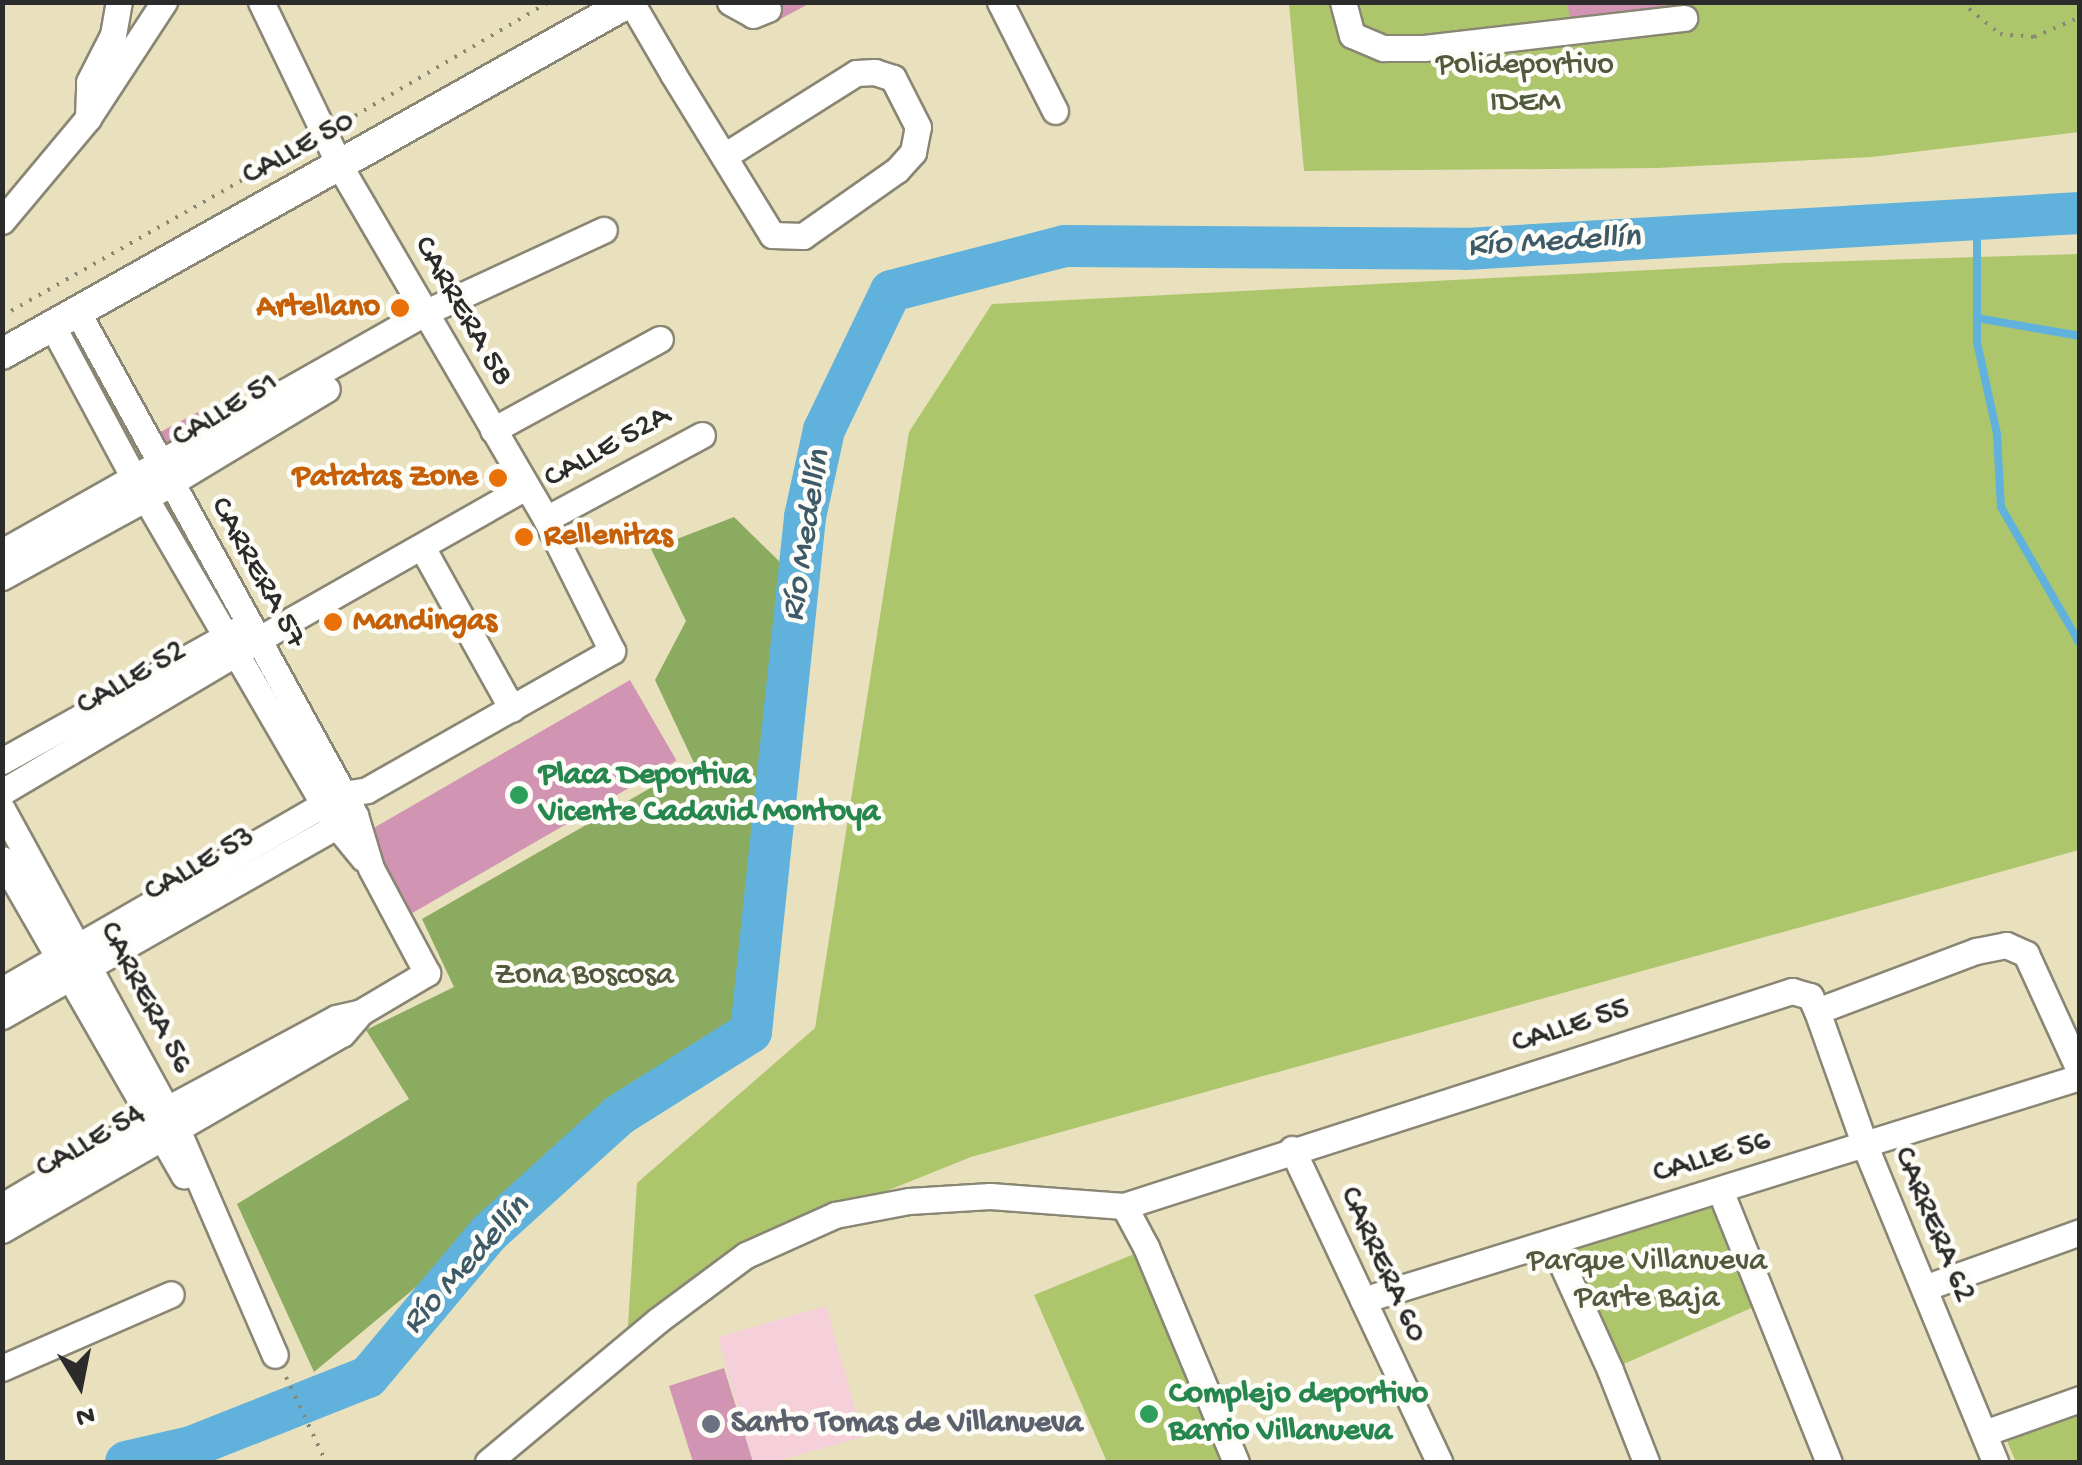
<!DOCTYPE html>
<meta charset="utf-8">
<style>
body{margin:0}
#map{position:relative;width:2082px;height:1465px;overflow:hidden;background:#e9e1be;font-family:"Gochi Hand",sans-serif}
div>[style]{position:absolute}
.built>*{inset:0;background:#f5cfda}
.green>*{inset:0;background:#adc66c}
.forest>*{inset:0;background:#8aab60}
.stream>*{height:8px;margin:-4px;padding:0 4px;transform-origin:4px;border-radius:4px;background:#60b2dc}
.river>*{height:42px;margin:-21px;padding:0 21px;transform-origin:21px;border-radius:21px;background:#60b2dc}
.building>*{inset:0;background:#d194b3;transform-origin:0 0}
.path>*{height:4px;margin-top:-2px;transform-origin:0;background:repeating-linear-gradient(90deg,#8a8674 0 2.5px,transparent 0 10.5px)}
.roads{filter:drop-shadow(2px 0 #8a8674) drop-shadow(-2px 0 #8a8674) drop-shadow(0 2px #8a8674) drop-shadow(0 -2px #8a8674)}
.minor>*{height:25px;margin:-12.5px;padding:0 12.5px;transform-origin:12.5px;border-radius:12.5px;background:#fff}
.major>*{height:30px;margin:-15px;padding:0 15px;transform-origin:15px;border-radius:15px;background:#fff}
.dots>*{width:28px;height:28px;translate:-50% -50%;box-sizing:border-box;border:5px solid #fdfcf7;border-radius:50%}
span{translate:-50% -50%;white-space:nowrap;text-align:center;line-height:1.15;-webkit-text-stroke:9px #fdfcf7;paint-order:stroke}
.park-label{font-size:32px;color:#525a3e}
.street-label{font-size:32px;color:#2b2b2b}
.food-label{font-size:32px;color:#c56008;font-weight:700}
.right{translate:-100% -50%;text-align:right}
.left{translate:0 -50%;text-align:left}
.leisure-label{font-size:32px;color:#27864d;font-weight:700}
.worship-label{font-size:32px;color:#5b616d;font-weight:700}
.water-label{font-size:35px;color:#3e5a69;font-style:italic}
.frame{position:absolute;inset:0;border:5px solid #2b2b2b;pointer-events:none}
.north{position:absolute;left:30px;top:1335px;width:100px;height:100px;-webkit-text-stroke:8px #fdfcf7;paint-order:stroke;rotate:170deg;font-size:28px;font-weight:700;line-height:40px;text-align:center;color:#2b2b2b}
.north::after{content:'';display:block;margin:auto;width:35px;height:45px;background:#2b2b2b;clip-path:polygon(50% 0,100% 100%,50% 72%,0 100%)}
</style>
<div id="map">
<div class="built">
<i style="clip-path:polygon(826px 1306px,863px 1437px,773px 1462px,753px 1462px,718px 1337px)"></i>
</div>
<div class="green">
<i style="clip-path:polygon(1289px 3px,2079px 3px,2079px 132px,1872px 157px,1657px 168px,1304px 171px)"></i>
<i style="clip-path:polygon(2079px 254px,2079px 850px,971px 1157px,747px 1247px,627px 1341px,637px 1183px,815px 1028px,909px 432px,992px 304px,1784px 263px)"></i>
<i style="clip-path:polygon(1720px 1190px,1765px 1302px,1610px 1370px,1552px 1242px)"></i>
<i style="clip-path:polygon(1144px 1250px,1233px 1462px,1107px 1462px,1034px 1295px)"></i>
<i style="clip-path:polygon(2079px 1412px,2079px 1462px,2016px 1462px,2007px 1441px)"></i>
</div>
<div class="forest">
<i style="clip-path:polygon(734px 517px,782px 564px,744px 1014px,314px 1372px,237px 1204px,409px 1099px,366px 1030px,454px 987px,422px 919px,694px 763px,655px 680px,686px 621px,651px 549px)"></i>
</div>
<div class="stream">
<i style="left:1977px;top:217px;width:125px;rotate:90deg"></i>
<i style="left:1977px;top:342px;width:94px;rotate:77.7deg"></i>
<i style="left:1997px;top:434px;width:73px;rotate:86.9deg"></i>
<i style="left:2001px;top:507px;width:158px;rotate:60deg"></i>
<i style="left:1977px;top:318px;width:105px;rotate:9.9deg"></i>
</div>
<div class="river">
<i style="left:126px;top:1462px;width:67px;rotate:-13deg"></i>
<i style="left:191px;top:1447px;width:190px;rotate:-21.6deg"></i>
<i style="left:368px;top:1377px;width:188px;rotate:-50deg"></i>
<i style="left:489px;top:1233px;width:176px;rotate:-42.2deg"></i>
<i style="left:619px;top:1115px;width:156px;rotate:-32.2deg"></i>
<i style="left:751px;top:1032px;width:518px;rotate:-84.01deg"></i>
<i style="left:805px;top:517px;width:89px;rotate:-77.7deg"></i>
<i style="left:824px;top:430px;width:154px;rotate:-64.3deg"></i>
<i style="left:891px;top:291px;width:180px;rotate:-14.5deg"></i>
<i style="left:1065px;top:246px;width:400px;rotate:0.4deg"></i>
<i style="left:1465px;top:249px;width:616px;rotate:-3.35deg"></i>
</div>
<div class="building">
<i style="clip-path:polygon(765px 2px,812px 2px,775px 22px)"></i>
<i style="clip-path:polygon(1567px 2px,1673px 2px,1674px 4px,1571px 22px)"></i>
<i style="left:198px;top:412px;width:26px;height:55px;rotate:62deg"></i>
<i style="left:630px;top:680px;width:93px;height:307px;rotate:60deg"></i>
<i style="clip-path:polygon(724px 1368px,753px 1462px,693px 1462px,669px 1386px)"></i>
</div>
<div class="path">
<i style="left:1961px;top:2px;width:50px;rotate:39.4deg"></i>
<i style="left:2000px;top:34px;width:34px;rotate:5deg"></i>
<i style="left:2034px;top:37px;width:50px;rotate:-23.5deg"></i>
<i style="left:346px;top:121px;width:235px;rotate:-30.4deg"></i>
<i style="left:2px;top:316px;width:346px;rotate:-29.5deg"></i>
<i style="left:286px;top:1377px;width:94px;rotate:64.8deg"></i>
</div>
<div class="roads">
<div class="minor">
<i style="left:631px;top:2px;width:83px;rotate:59.7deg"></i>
<i style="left:673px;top:74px;width:189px;rotate:58.4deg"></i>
<i style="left:772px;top:235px;width:31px;rotate:2deg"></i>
<i style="left:803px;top:236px;width:115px;rotate:-35.1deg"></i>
<i style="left:897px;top:170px;width:24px;rotate:-48deg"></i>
<i style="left:913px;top:152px;width:25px;rotate:-79deg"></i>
<i style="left:918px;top:127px;width:55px;rotate:-117deg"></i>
<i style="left:893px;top:78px;width:19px;rotate:-162deg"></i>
<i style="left:875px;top:72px;width:19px;rotate:177deg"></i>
<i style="left:856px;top:73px;width:156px;rotate:147.8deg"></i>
<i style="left:730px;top:2px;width:26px;rotate:29deg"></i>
<i style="left:753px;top:15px;width:16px;rotate:-22deg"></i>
<i style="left:1000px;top:2px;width:122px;rotate:63.2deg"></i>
<i style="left:1343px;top:2px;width:34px;rotate:75deg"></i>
<i style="left:1352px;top:35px;width:34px;rotate:23deg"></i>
<i style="left:1383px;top:48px;width:41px"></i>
<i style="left:1424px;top:48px;width:262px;rotate:-6.6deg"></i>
<i style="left:88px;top:118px;width:36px;rotate:-88deg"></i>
<i style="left:89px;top:82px;width:53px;rotate:-62.9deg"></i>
<i style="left:113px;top:35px;width:34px;rotate:-80deg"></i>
<i style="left:2px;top:221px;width:134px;rotate:-50.1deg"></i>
<i style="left:88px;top:118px;width:139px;rotate:-56.8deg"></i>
<i style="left:53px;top:327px;width:174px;rotate:61.8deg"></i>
<i style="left:135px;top:480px;width:399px;rotate:59.8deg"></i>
<i style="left:336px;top:825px;width:43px;rotate:50.7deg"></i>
<i style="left:493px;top:430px;width:190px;rotate:-28.6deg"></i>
<i style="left:546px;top:519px;width:177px;rotate:-28.3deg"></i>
<i style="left:422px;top:547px;width:185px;rotate:60.9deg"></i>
<i style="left:2px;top:552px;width:485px;rotate:-29.5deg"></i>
<i style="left:424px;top:313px;width:198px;rotate:-24.8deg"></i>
<i style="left:2px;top:577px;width:164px;rotate:-28.7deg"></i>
<i style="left:146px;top:498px;width:211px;rotate:-31.1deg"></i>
<i style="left:2px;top:761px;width:271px;rotate:-29.1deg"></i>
<i style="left:2px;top:792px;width:339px;rotate:-30.7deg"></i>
<i style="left:293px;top:619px;width:266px;rotate:-29.6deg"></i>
<i style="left:2px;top:809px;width:365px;rotate:61.3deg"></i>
<i style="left:177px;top:1129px;width:246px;rotate:66.6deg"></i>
<i style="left:2px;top:859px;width:365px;rotate:60.1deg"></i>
<i style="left:2px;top:990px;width:372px;rotate:-30deg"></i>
<i style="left:324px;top:804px;width:21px;rotate:-28deg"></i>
<i style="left:343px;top:794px;width:24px;rotate:-9deg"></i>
<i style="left:367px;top:790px;width:282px;rotate:-29.6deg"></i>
<i style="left:612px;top:651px;width:148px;rotate:-116.6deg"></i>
<i style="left:546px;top:519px;width:409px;rotate:-120.3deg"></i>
<i style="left:340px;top:166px;width:182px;rotate:-115.7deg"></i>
<i style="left:1817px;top:1011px;width:143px;rotate:70.4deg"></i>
<i style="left:1865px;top:1146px;width:342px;rotate:67.6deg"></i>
<i style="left:2px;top:1016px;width:400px;rotate:-29.6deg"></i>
<i style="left:1292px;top:1149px;width:346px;rotate:64.8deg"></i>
<i style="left:1720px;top:1190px;width:293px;rotate:68.2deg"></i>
<i style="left:2px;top:1206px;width:191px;rotate:-30.5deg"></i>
<i style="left:167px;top:1109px;width:192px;rotate:-28.3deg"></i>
<i style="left:336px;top:1018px;width:26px;rotate:-13deg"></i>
<i style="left:361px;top:1012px;width:77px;rotate:-30.6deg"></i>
<i style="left:427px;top:973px;width:119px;rotate:-118.1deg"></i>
<i style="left:371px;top:868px;width:55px;rotate:-106.8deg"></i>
<i style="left:355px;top:815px;width:573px;rotate:-118.89deg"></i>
<i style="left:1124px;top:1206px;width:47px;rotate:61.8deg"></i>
<i style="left:1146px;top:1247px;width:233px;rotate:67.3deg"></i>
<i style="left:2px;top:1230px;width:392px;rotate:-30deg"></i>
<i style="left:342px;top:1034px;width:23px;rotate:-49deg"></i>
<i style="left:1552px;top:1242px;width:141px;rotate:65.6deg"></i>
<i style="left:1610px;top:1370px;width:99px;rotate:68.6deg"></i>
<i style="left:1924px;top:1288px;width:166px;rotate:-19.7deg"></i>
<i style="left:1363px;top:1300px;width:751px;rotate:-17.28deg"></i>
<i style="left:2px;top:1368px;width:184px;rotate:-23.6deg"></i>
<i style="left:1984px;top:1433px;width:102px;rotate:-19.5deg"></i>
<i style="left:488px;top:1462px;width:220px;rotate:-39.8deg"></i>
<i style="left:657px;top:1321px;width:111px;rotate:-36.6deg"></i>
<i style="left:746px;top:1255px;width:98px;rotate:-24.2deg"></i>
<i style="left:835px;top:1215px;width:75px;rotate:-10.7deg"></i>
<i style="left:909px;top:1201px;width:81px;rotate:-3.5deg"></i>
<i style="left:990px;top:1196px;width:134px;rotate:4.3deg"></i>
<i style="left:1124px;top:1206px;width:702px;rotate:-17.84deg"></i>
<i style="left:1792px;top:991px;width:19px;rotate:16deg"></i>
<i style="left:1810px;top:996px;width:17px;rotate:65deg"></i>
<i style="left:1817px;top:1011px;width:170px;rotate:-20.7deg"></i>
<i style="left:1976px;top:951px;width:31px;rotate:-11deg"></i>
<i style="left:2006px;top:945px;width:22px;rotate:24deg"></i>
<i style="left:2026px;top:954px;width:130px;rotate:65.4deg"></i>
</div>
<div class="major">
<i style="left:2px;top:354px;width:719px;rotate:-29.31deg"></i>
</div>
</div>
<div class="dots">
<i style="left:400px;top:308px;background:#e8710a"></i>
<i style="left:498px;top:478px;background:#e8710a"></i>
<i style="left:524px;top:537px;background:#e8710a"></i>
<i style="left:333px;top:622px;background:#e8710a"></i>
<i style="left:519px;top:795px;background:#2e9e5b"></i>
<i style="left:1149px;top:1414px;background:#2e9e5b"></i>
<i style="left:711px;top:1424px;background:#6b7280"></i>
</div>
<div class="park-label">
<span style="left:1525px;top:85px">Polideportivo<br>IDEM</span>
<span style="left:584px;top:976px">Zona Boscosa</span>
<span style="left:1647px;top:1281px">Parque Villanueva<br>Parte Baja</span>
</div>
<div class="street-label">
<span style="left:299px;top:149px;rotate:-29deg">CALLE 50</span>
<span style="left:462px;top:312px;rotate:60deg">CARRERA 58</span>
<span style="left:226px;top:411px;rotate:-31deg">CALLE 51</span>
<span style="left:608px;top:448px;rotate:-29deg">CALLE 52A</span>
<span style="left:257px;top:573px;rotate:61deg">CARRERA 57</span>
<span style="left:132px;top:679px;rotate:-30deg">CALLE 52</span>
<span style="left:200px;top:865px;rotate:-30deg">CALLE 53</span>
<span style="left:145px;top:998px;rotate:62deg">CARRERA 56</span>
<span style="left:1571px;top:1027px;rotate:-18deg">CALLE 55</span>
<span style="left:91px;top:1142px;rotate:-30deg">CALLE 54</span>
<span style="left:1712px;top:1158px;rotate:-17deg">CALLE 56</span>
<span style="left:1933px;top:1225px;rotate:67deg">CARRERA 62</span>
<span style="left:1382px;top:1265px;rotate:65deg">CARRERA 60</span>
</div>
<div class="food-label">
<span class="right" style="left:380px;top:308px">Artellano</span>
<span class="right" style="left:478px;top:478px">Patatas Zone</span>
<span class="left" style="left:544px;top:537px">Rellenitas</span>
<span class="left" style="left:353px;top:622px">Mandingas</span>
</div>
<div class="leisure-label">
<span class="left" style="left:539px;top:795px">Placa Deportiva<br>Vicente Cadavid Montoya</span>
<span class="left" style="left:1169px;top:1414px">Complejo deportivo<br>Barrio Villanueva</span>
</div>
<div class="worship-label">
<span class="left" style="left:731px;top:1424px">Santo Tomas de Villanueva</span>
</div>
<div class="water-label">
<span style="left:1554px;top:243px;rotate:-3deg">Río Medellín</span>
<span style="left:808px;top:536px;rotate:-81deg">Río Medellín</span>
<span style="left:467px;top:1266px;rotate:-48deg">Río Medellín</span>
</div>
<div class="frame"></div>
<div class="north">N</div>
</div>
